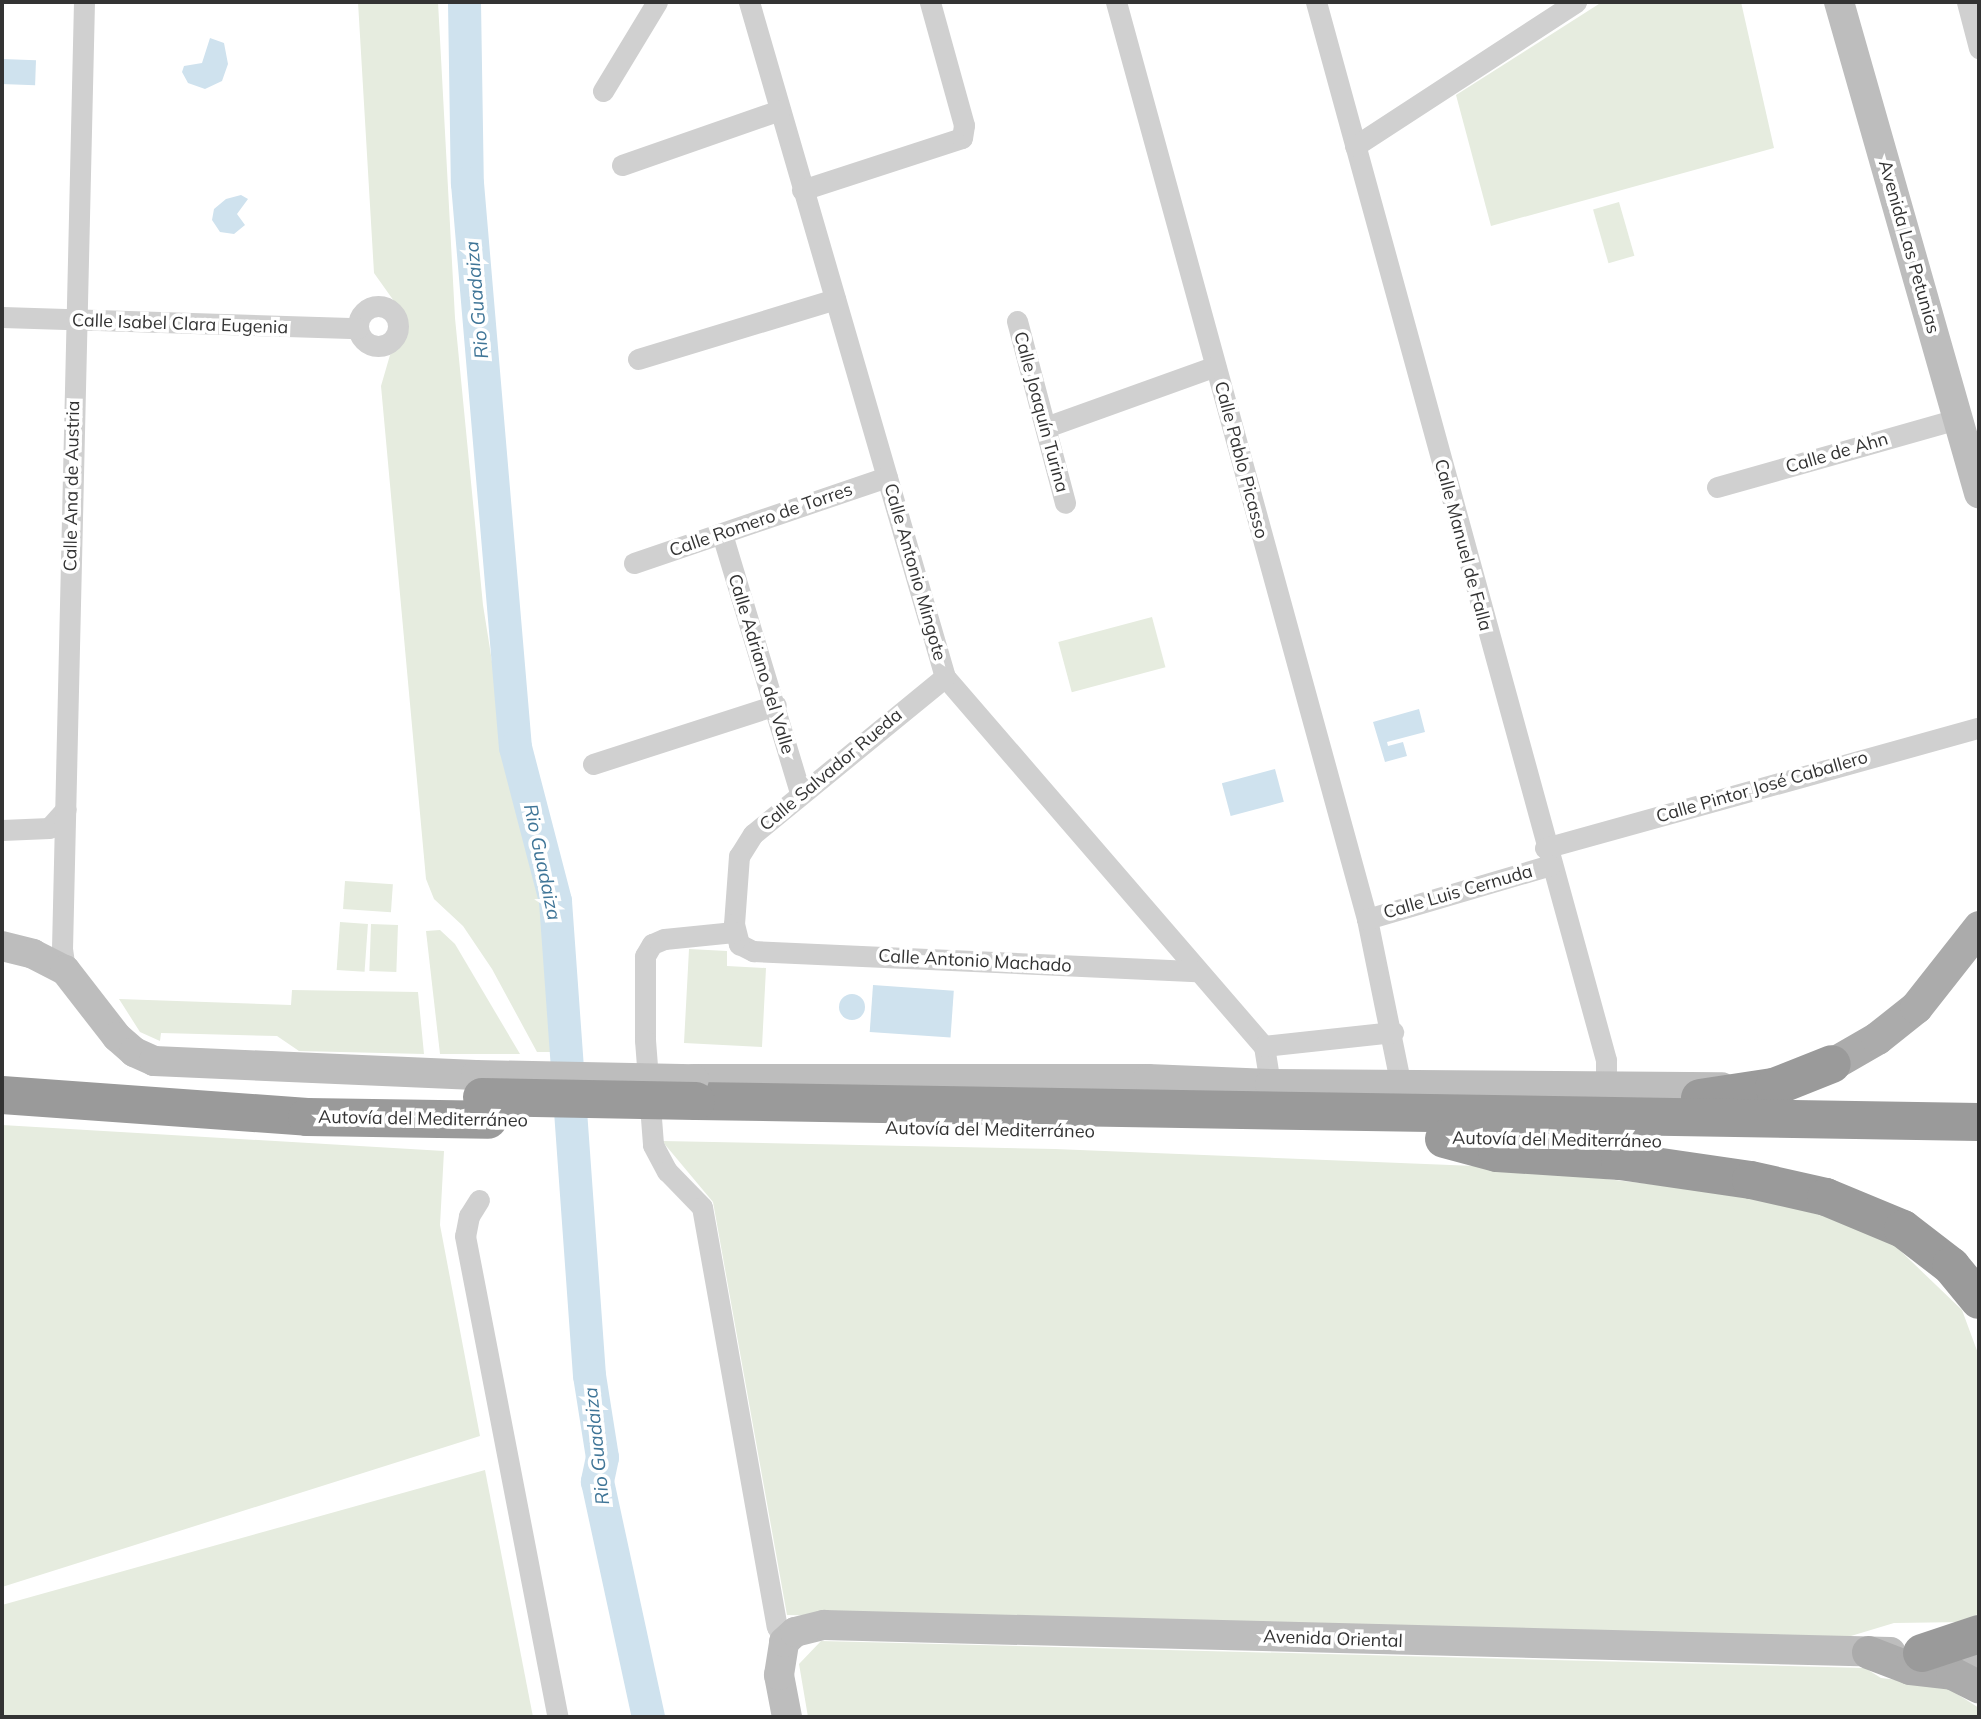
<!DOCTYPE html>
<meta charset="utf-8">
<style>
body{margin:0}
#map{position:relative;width:1981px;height:1719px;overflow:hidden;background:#fff;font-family:Mulish,sans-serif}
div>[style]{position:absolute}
.green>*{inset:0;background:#e6ecdf;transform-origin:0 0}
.water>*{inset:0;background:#cfe2ee;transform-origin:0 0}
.round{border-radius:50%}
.river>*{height:33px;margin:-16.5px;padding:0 16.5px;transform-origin:16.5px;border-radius:16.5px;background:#cfe2ee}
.street>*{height:21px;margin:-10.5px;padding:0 10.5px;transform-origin:10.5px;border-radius:10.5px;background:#d0d0d0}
.street>.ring{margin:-10.5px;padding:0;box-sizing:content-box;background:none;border:21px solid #d0d0d0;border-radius:50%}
.secondary>*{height:30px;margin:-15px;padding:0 15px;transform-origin:15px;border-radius:15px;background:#bdbdbd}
.primary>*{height:33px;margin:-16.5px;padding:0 16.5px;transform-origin:16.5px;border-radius:16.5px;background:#ababab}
.highway>*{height:38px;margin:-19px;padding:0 19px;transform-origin:19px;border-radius:19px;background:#9a9a9a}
.secondary-bridge>*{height:30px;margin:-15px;padding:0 15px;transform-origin:15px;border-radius:15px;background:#bdbdbd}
.highway-bridge>*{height:38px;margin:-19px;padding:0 19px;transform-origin:19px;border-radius:19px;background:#9a9a9a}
span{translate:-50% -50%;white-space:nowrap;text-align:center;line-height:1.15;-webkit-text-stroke:7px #fff;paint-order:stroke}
.street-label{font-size:18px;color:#333}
.water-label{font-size:19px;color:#3f7597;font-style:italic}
.frame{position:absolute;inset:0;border:4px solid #333;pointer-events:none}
</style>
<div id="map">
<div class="green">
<i style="clip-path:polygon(358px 2px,438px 2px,455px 318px,483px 605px,503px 731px,533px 834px,549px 924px,557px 1052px,537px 1052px,492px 969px,463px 926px,434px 899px,426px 879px,381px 386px,390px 355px,406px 336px,406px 318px,374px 273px)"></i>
<i style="clip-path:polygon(1602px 2px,1741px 2px,1774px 148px,1491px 226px,1456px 95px)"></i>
<i style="left:1619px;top:202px;width:56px;height:27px;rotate:74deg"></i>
<i style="left:1152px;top:617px;width:52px;height:97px;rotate:75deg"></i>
<i style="left:345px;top:881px;width:48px;height:28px;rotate:4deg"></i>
<i style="left:340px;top:922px;width:28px;height:48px;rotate:4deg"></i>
<i style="left:371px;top:924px;width:27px;height:47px;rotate:2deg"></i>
<i style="clip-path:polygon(440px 930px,455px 944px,520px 1054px,440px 1054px,426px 931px)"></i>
<i style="clip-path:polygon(689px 949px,727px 951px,727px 966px,766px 968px,762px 1047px,684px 1043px)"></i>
<i style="clip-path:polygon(292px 990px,418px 992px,424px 1054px,299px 1051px,277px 1036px,161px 1033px,160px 1041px,140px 1032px,119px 999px,291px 1005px)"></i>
<i style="clip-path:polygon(2px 1125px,444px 1151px,440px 1225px,480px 1436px,2px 1587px)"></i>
<i style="clip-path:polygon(662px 1141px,1055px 1149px,1500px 1167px,1765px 1197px,1885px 1236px,1962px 1310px,1979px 1356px,1979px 1613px,1966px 1622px,1894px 1623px,1841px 1639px,787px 1615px,713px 1202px)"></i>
<i style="clip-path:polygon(485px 1470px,533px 1717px,2px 1717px,2px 1605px)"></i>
<i style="clip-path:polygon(821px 1641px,1865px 1668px,1881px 1678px,1943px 1685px,1979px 1708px,1979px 1717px,808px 1717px,799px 1664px)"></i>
</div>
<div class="water">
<i style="clip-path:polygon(210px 38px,224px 43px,228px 64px,222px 81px,205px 89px,188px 83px,182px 72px,184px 66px,202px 63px)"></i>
<i style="left:2px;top:59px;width:34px;height:25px;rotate:2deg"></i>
<i style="clip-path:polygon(241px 195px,248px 199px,237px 214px,245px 225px,234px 234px,220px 232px,212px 220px,214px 209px,226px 199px)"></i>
<i style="clip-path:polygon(1419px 709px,1425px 732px,1387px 742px,1388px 746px,1403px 742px,1407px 756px,1385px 762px,1373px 722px)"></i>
<i style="left:1275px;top:769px;width:34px;height:55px;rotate:75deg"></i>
<i style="left:873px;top:985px;width:81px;height:47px;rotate:4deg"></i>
<i class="round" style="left:839px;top:994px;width:26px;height:26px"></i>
</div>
<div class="river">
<i style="left:464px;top:2px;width:181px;rotate:89.1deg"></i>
<i style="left:467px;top:183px;width:566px;rotate:85.14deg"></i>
<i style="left:515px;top:747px;width:159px;rotate:75.4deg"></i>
<i style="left:555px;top:901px;width:475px;rotate:85.9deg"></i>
<i style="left:589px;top:1375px;width:83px;rotate:81deg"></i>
<i style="left:602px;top:1457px;width:25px;rotate:102deg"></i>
<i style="left:597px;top:1481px;width:241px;rotate:77.8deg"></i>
</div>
<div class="street">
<i style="left:749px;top:2px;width:703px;rotate:73.81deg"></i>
<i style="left:945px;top:677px;width:488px;rotate:49.2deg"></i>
<i style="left:1264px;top:1046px;width:38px;rotate:81deg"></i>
<i style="left:1116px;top:2px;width:951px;rotate:74.69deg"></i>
<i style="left:1367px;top:919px;width:170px;rotate:78.5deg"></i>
<i style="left:1316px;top:2px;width:1097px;rotate:74.67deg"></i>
<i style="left:1606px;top:1060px;width:28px;rotate:90deg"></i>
<i style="left:1967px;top:2px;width:48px;rotate:75.4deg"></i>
<i style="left:603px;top:91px;width:104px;rotate:-58.8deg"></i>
<i style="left:1355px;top:146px;width:264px;rotate:-33.1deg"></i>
<i style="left:622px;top:165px;width:167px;rotate:-19.2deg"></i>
<i style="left:802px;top:190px;width:168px;rotate:-18deg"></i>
<i style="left:962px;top:138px;width:13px;rotate:-81deg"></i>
<i style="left:964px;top:125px;width:128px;rotate:-105.5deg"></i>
<i class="ring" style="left:358px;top:306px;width:19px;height:19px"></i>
<i style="left:2px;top:317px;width:356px;rotate:1.8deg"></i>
<i style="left:1017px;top:321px;width:188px;rotate:75.2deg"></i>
<i style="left:638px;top:359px;width:206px;rotate:-16.9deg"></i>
<i style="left:1046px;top:427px;width:180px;rotate:-19.8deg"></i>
<i style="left:1717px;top:487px;width:250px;rotate:-15.8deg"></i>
<i style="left:722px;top:534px;width:270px;rotate:73.2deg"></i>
<i style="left:634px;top:563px;width:267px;rotate:-18.8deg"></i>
<i style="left:945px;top:677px;width:248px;rotate:140.7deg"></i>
<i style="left:753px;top:834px;width:26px;rotate:122deg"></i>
<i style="left:739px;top:856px;width:68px;rotate:94.2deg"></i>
<i style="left:734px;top:924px;width:21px;rotate:76deg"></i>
<i style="left:739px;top:944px;width:16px;rotate:27deg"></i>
<i style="left:753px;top:951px;width:444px;rotate:2.6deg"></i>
<i style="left:593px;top:764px;width:192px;rotate:-17.9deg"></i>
<i style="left:2px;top:830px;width:47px;rotate:-2.4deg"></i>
<i style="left:49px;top:828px;width:25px;rotate:-48deg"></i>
<i style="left:1545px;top:848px;width:450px;rotate:-15.5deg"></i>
<i style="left:1367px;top:919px;width:191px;rotate:-16.4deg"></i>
<i style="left:734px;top:932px;width:70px;rotate:174.3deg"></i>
<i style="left:664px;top:939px;width:13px;rotate:157deg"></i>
<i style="left:652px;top:944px;width:14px;rotate:120deg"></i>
<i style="left:645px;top:956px;width:84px;rotate:90deg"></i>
<i style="left:645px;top:1040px;width:105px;rotate:85.6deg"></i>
<i style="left:653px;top:1145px;width:30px;rotate:62deg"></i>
<i style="left:667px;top:1171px;width:50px;rotate:45.8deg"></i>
<i style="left:702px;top:1207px;width:426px;rotate:79.9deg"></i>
<i style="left:777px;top:1626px;width:17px;rotate:66deg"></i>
<i style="left:65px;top:970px;width:21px;rotate:-98deg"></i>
<i style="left:62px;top:949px;width:947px;rotate:-88.67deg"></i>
<i style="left:1264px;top:1046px;width:130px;rotate:-6.2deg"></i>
<i style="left:479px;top:1200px;width:19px;rotate:122deg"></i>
<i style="left:469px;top:1216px;width:20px;rotate:101deg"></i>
<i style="left:465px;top:1236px;width:490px;rotate:79.1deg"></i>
</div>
<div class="secondary">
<i style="left:1839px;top:2px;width:511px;rotate:74.09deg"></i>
<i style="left:2px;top:946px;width:32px;rotate:14deg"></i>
<i style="left:33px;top:954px;width:36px;rotate:27deg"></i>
<i style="left:65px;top:970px;width:85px;rotate:52.2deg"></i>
<i style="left:117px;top:1037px;width:23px;rotate:41deg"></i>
<i style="left:134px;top:1052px;width:22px;rotate:24deg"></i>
<i style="left:154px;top:1061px;width:322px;rotate:2.5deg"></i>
<i style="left:694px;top:1079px;width:454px"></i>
<i style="left:1148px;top:1079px;width:122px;rotate:2.3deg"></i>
<i style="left:1270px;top:1084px;width:452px;rotate:0.4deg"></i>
<i style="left:1964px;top:1654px;width:16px;rotate:18deg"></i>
<i style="left:787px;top:1717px;width:43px;rotate:-100.8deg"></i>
<i style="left:779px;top:1675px;width:33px;rotate:-81deg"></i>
<i style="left:784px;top:1642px;width:15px;rotate:-42deg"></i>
<i style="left:795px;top:1632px;width:30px;rotate:-14deg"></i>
<i style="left:824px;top:1625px;width:1067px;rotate:1.45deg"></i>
</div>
<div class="primary">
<i style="left:1832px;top:1064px;width:52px;rotate:-30deg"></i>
<i style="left:1877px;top:1038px;width:50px;rotate:-38.5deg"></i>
<i style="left:1916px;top:1007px;width:102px;rotate:-51.8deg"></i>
<i style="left:1868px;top:1652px;width:45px;rotate:20.9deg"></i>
<i style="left:1910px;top:1668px;width:42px;rotate:6.8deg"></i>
<i style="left:1952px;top:1673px;width:30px;rotate:27deg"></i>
</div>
<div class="highway">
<i style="left:2px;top:1095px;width:306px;rotate:4.1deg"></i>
<i style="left:307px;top:1117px;width:181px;rotate:0.9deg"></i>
<i style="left:1700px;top:1098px;width:75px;rotate:-8.5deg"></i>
<i style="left:1774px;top:1087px;width:62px;rotate:-21.6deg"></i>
<i style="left:696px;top:1101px;width:1283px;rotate:0.94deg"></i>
<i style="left:1444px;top:1139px;width:55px;rotate:14.8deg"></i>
<i style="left:1497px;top:1153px;width:123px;rotate:3.7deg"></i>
<i style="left:1620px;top:1161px;width:132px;rotate:8.3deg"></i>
<i style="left:1751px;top:1180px;width:77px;rotate:12.8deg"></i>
<i style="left:1826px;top:1197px;width:83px;rotate:22.6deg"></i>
<i style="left:1903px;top:1229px;width:61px;rotate:37.6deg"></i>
<i style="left:1951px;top:1266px;width:44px;rotate:50.5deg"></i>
<i style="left:1922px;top:1653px;width:60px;rotate:-18.4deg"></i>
</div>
<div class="secondary-bridge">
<i style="left:476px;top:1075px;width:218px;rotate:1.1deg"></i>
</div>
<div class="highway-bridge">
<i style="left:482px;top:1097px;width:214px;rotate:1.1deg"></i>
</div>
<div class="street-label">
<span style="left:1909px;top:247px;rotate:74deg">Avenida Las Petunias</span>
<span style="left:180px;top:324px;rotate:2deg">Calle Isabel Clara Eugenia</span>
<span style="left:1041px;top:412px;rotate:75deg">Calle Joaquín Turina</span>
<span style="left:1837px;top:453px;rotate:-16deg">Calle de Ahn</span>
<span style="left:1241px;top:460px;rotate:75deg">Calle Pablo Picasso</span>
<span style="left:72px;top:486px;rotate:-89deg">Calle Ana de Austria</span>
<span style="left:761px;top:520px;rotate:-19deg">Calle Romero de Torres</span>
<span style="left:1463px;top:545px;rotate:75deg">Calle Manuel de Falla</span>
<span style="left:915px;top:572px;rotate:74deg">Calle Antonio Mingote</span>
<span style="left:761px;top:664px;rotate:73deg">Calle Adriano del Valle</span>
<span style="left:831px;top:770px;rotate:-40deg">Calle Salvador Rueda</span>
<span style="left:1762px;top:787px;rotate:-16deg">Calle Pintor José Caballero</span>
<span style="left:1458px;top:892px;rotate:-16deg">Calle Luis Cernuda</span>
<span style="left:975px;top:961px;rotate:3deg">Calle Antonio Machado</span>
<span style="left:423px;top:1119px;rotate:1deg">Autovía del Mediterráneo</span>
<span style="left:990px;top:1130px;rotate:1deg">Autovía del Mediterráneo</span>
<span style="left:1557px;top:1140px;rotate:1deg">Autovía del Mediterráneo</span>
<span style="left:1333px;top:1639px;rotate:2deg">Avenida Oriental</span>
</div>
<div class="water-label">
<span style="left:477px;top:300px;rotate:-95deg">Rio Guadaiza</span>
<span style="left:542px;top:862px;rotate:78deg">Rio Guadaiza</span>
<span style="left:597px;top:1446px;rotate:-96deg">Rio Guadaiza</span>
</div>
<div class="frame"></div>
</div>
